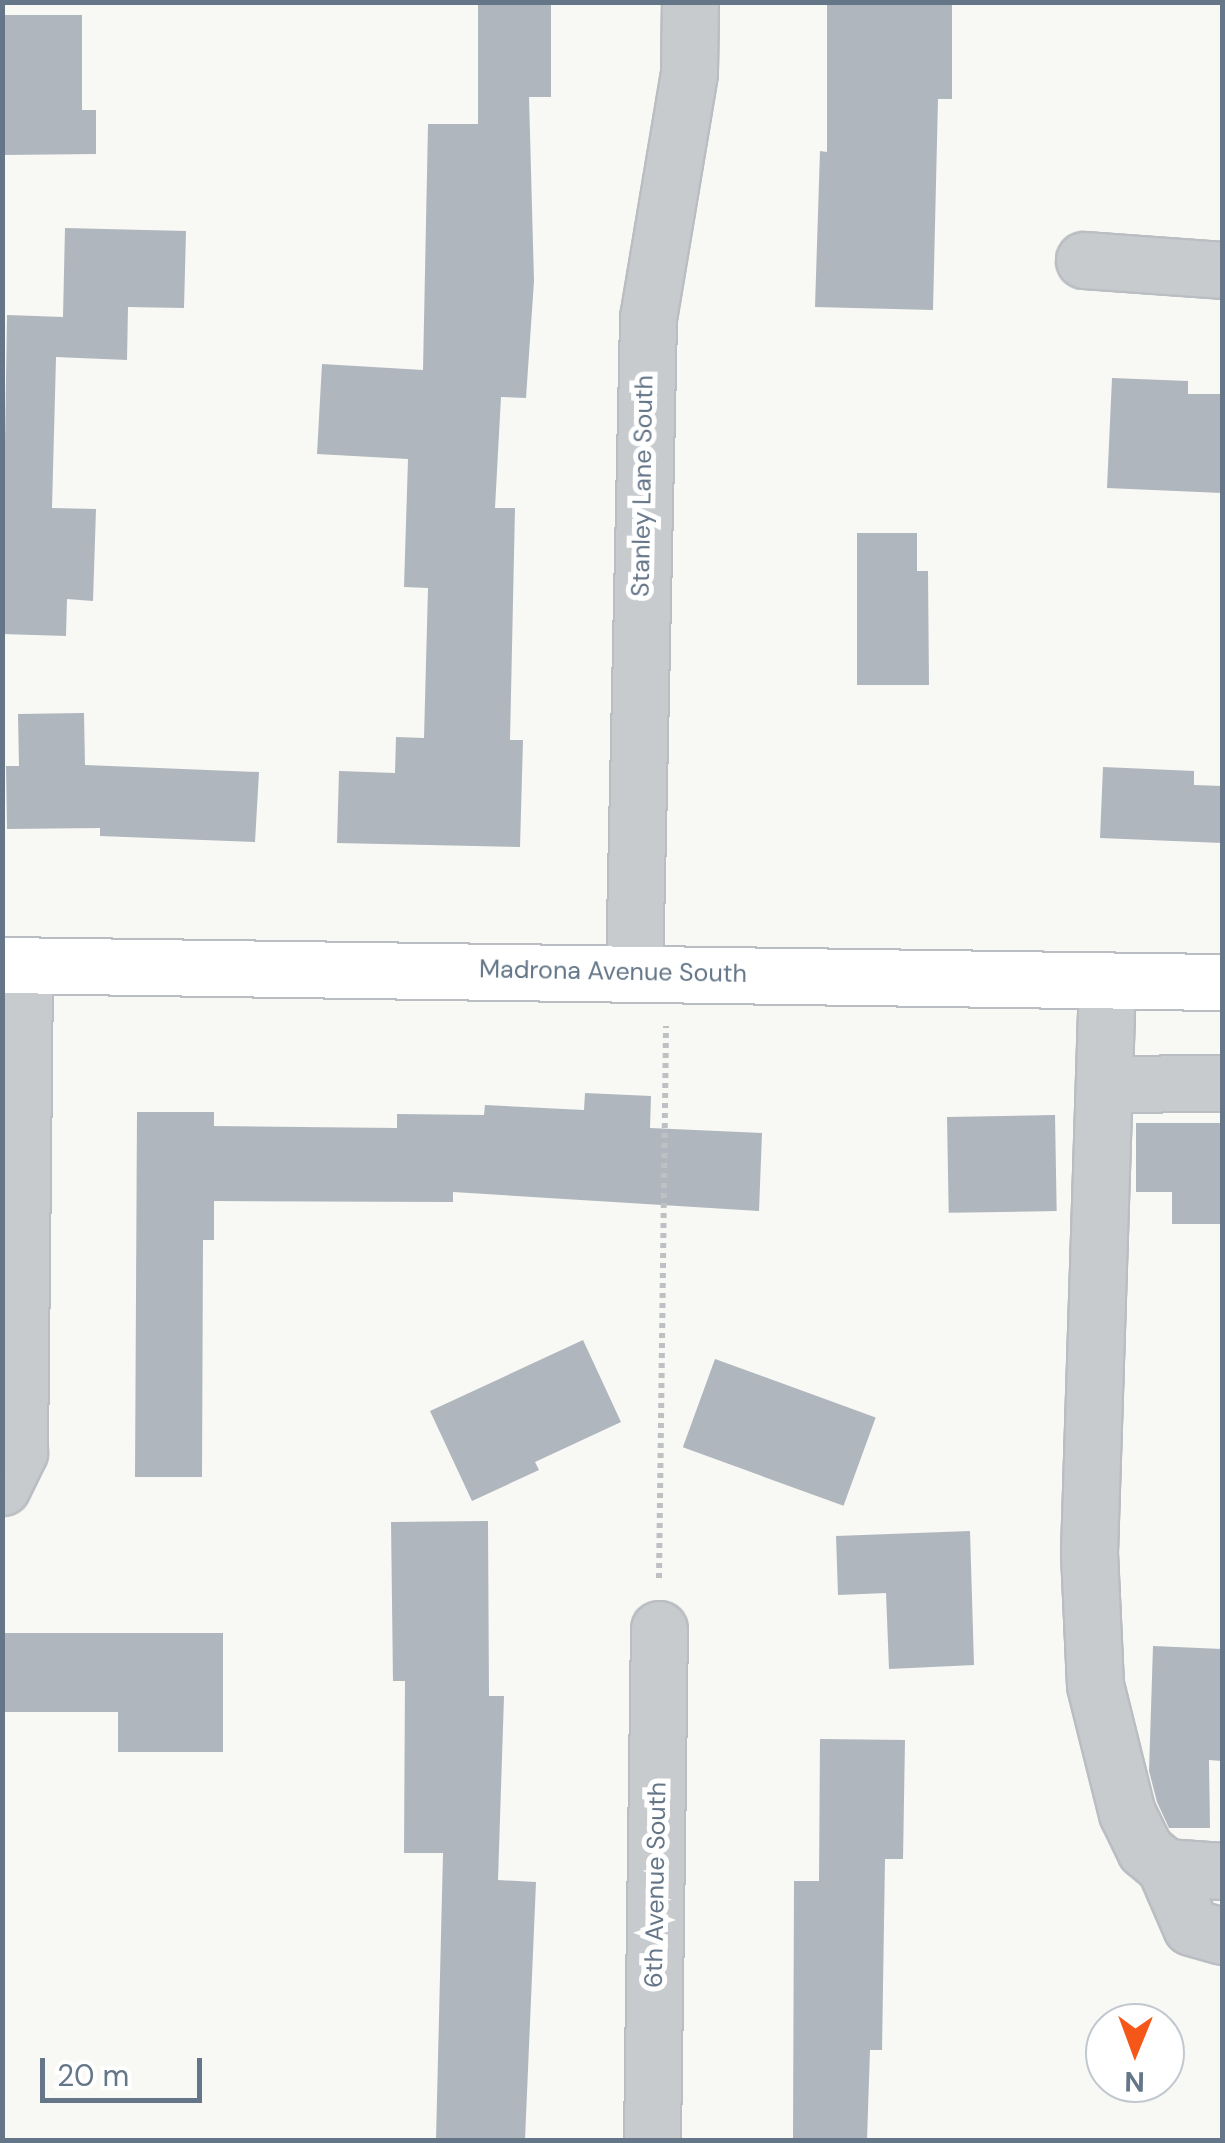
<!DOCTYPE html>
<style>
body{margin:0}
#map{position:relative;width:1225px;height:2143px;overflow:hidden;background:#f8f8f4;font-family:"DM Sans",sans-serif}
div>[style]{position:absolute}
.building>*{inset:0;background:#afb6bd;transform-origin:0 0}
.path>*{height:6px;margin-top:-3px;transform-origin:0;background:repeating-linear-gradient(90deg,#bec1c3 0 5px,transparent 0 10px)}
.roads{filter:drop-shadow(2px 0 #babec2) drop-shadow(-2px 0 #babec2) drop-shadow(0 2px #babec2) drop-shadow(0 -2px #babec2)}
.minor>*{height:55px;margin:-27.5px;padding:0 27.5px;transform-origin:27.5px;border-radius:27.5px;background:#c7cbce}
.major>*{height:55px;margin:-27.5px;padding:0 27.5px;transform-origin:27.5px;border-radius:27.5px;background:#fff}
span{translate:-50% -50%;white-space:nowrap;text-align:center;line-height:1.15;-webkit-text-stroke:10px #fff;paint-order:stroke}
.street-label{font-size:25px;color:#647688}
.frame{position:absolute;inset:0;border:5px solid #647688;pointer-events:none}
.north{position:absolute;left:1085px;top:2003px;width:100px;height:100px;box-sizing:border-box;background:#fff;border:2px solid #c1c8cf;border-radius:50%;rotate:181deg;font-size:28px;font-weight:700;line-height:40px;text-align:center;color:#647688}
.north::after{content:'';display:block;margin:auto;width:35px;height:45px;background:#f45718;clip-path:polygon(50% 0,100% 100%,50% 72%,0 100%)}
.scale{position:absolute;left:40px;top:2058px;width:162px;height:45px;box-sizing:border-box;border:5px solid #647688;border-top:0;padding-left:12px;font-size:30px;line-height:35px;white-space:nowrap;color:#647688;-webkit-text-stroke:8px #fff;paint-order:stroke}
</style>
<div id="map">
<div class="building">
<i style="clip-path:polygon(478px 2px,551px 2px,551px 97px,529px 97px,534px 281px,526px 398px,501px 397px,495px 508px,515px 508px,510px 740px,523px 740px,520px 847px,337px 843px,339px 771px,395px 773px,396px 737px,424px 738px,428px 588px,404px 587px,408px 459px,317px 454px,322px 364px,423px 370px,428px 124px,478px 124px)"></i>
<i style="clip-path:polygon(827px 2px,952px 2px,952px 99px,938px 99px,933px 310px,815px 307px,820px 151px,827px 152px)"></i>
<i style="clip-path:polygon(2px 15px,82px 15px,82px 110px,96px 110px,96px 154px,2px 155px)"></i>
<i style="clip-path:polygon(65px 228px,186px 231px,184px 308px,128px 307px,127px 360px,56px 357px,52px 508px,96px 509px,93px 601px,67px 599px,66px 636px,2px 634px,7px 315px,63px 317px)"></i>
<i style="clip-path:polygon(1112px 378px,1188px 381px,1188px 394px,1222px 394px,1222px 493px,1107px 488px)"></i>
<i style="clip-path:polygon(857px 533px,917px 533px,917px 571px,928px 571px,929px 685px,857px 685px)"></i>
<i style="clip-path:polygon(84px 713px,85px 765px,259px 772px,255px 842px,100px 836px,100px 828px,7px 829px,6px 766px,19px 766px,18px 714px)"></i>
<i style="clip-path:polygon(1103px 767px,1194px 771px,1194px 785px,1222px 786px,1222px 843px,1100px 838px)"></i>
<i style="clip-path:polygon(585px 1093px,651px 1096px,650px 1128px,762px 1133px,759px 1211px,453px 1192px,453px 1202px,214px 1201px,214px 1240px,203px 1240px,202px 1477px,135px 1477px,137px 1112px,214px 1112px,214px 1126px,397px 1128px,397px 1114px,484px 1115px,485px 1105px,584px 1110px)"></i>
<i style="left:1055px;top:1115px;width:96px;height:108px;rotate:89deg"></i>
<i style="clip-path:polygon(1136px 1123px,1222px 1123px,1222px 1224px,1172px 1224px,1172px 1192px,1136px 1192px)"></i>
<i style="clip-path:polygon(583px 1340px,621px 1422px,535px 1462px,539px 1470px,472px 1501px,430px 1411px)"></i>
<i style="left:715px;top:1359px;width:171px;height:94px;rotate:20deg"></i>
<i style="clip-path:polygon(488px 1521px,489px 1696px,504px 1696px,498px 1880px,536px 1882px,525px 2140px,436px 2140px,443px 1853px,404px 1853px,405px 1681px,393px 1681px,391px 1522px)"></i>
<i style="clip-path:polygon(970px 1531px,974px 1665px,889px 1669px,886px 1593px,838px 1595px,836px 1536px)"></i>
<i style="clip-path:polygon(2px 1633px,223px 1633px,223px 1752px,118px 1752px,118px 1712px,2px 1712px)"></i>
<i style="clip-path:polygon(1153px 1646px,1222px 1649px,1222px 1761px,1209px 1760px,1210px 1828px,1169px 1828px,1157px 1802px,1149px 1771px)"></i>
<i style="clip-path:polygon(820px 1739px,905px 1740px,903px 1859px,885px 1859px,882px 2050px,870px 2050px,867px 2140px,793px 2140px,794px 1881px,819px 1881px)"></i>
</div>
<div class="path">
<i style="left:659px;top:1578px;width:552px;rotate:-89.27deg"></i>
</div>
<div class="roads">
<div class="minor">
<i style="left:1084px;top:260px;width:138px;rotate:4.1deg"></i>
<i style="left:634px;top:972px;width:654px;rotate:-88.77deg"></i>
<i style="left:648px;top:318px;width:249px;rotate:-80.5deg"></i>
<i style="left:689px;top:72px;width:70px;rotate:-89.2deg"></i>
<i style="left:1107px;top:980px;width:573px;rotate:91.8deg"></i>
<i style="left:1089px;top:1553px;width:132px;rotate:87.4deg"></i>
<i style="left:1095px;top:1685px;width:132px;rotate:76deg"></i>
<i style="left:1127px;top:1813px;width:41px;rotate:64.1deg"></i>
<i style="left:1145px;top:1850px;width:26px;rotate:40deg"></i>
<i style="left:1165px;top:1867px;width:65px;rotate:66.6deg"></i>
<i style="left:1191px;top:1927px;width:32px;rotate:16deg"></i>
<i style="left:1104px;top:1084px;width:118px;rotate:-0.5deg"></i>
<i style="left:2px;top:1487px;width:39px;rotate:-64deg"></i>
<i style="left:19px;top:1452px;width:487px;rotate:-89.4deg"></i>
<i style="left:1165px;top:1867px;width:57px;rotate:4deg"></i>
<i style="left:652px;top:2140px;width:511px;rotate:-89.22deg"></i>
</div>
<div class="major">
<i style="left:2px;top:965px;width:1220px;rotate:0.8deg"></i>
</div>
</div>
<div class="street-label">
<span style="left:643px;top:486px;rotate:-89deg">Stanley Lane South</span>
<span style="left:613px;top:972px;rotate:1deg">Madrona Avenue South</span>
<span style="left:656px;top:1885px;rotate:-89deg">6th Avenue South</span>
</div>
<div class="frame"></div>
<div class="north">N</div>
<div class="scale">20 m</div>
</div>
